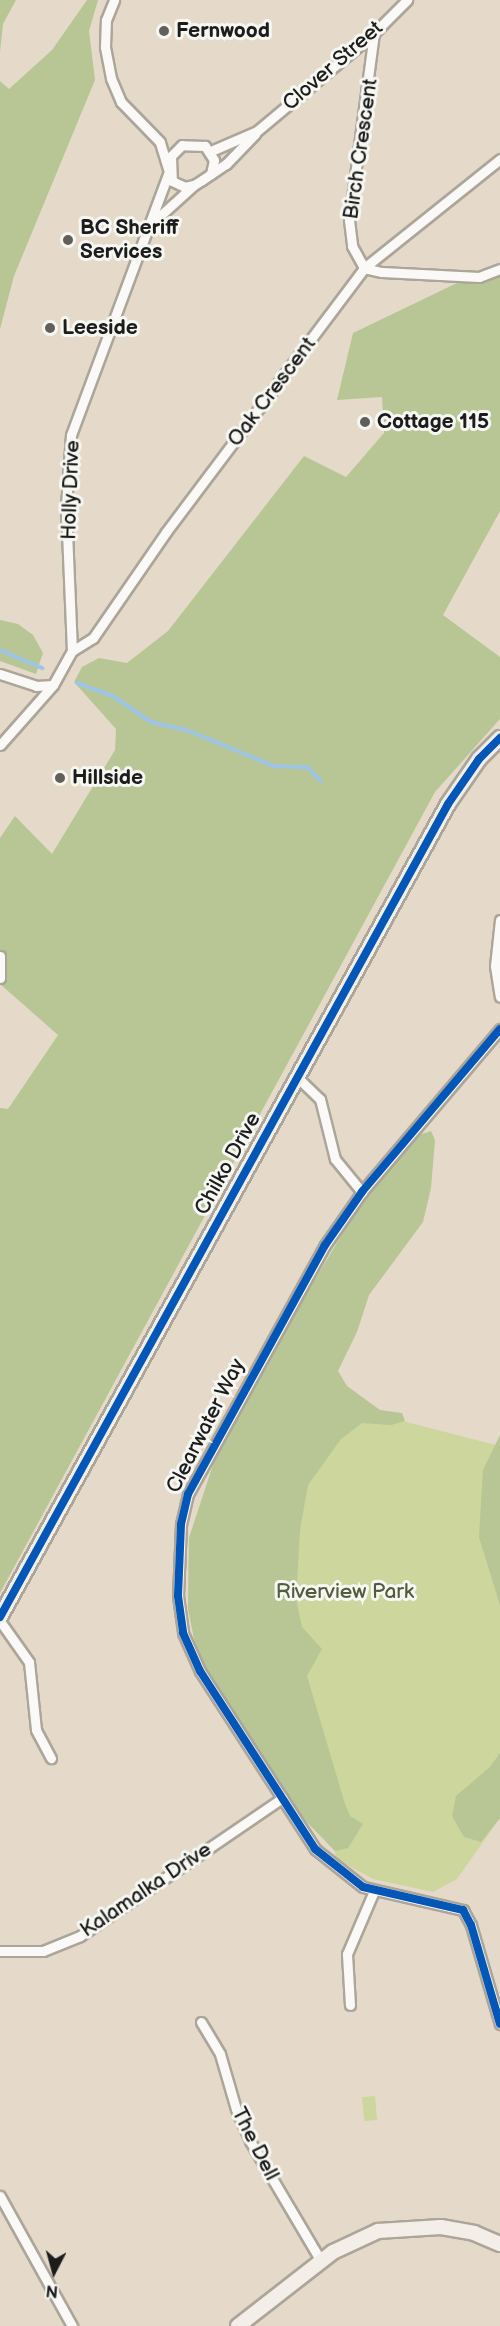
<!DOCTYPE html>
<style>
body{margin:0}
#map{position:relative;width:500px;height:2326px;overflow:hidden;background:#e5dac9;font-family:"Balsamiq Sans",sans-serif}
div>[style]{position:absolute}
.green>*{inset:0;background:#ccd69d;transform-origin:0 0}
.forest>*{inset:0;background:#b7c694}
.stream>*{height:4px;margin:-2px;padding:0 2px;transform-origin:2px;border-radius:2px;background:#9fc5e6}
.roads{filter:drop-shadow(2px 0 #aca59a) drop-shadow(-2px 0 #aca59a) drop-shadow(0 2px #aca59a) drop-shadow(0 -2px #aca59a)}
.street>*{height:9px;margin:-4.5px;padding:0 4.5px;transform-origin:4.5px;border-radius:4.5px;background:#fbf9f7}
.secondary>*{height:14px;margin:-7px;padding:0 7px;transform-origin:7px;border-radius:7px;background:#f3efe8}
.cycleway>*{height:8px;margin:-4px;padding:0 4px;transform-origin:4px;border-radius:4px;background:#0057b8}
.dots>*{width:16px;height:16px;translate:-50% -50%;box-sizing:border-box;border:3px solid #f6f6f2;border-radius:50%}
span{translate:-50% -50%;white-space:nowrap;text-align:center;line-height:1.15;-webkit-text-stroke:6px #f6f6f2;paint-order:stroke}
.poi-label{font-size:21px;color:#1c1c1c;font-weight:700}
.left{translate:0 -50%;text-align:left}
.street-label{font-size:21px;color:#1c1c1c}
.park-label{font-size:21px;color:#525c3d}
.north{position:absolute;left:24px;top:2242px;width:60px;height:60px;-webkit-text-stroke:4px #f6f6f2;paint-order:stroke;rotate:186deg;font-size:16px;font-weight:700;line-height:24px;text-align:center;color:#1c1c1c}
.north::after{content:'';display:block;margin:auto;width:21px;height:27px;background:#1c1c1c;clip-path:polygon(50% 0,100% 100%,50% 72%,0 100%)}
</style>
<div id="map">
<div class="green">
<i style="clip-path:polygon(336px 1404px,500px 1446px,500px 1818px,457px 1879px,433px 1892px,373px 1879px,336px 1859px,335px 1851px,301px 1816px,197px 1653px,188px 1609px,189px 1538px,215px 1459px)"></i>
<i style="left:375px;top:2096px;width:24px;height:13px;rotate:85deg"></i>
</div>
<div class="forest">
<i style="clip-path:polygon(0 0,16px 0,3px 24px,0 52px)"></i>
<i style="clip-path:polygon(87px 0,98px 0,89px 31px,95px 80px,14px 276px,0 329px,0 81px,9px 89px,52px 50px)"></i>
<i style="clip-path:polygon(500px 275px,500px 511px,443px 615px,500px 657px,500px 719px,435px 792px,0 1593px,0 1108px,8px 1109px,58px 1035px,0 984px,0 838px,15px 816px,52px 854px,115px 750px,116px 729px,74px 682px,82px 667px,99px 658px,127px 663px,168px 631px,304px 456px,346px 477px,384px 433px,382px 397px,337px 400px,353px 333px,457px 283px)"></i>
<i style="clip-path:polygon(0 620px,18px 624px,33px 635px,43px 653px,36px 674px,0 661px)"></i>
<i style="clip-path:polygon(431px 1131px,435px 1140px,431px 1188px,423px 1222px,369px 1295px,357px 1332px,338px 1371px,347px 1386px,380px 1410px,402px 1413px,405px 1421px,391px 1425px,362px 1423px,341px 1439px,308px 1485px,300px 1530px,296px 1599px,302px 1627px,322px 1649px,307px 1676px,345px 1804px,350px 1816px,363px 1824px,348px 1848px,335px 1851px,301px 1816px,197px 1653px,188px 1609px,189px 1538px,215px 1459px,290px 1321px,365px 1196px,419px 1135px)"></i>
<i style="clip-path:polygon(500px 1435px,500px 1605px,479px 1537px,483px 1470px)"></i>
<i style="clip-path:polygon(500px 1753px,500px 1818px,481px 1842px,464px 1837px,452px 1816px,456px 1796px,490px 1767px)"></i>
</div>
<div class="stream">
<i style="left:0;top:650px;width:46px;rotate:23.2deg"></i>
<i style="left:77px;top:683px;width:38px;rotate:20deg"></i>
<i style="left:113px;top:696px;width:46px;rotate:34.4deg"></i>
<i style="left:151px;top:722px;width:39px;rotate:13deg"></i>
<i style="left:189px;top:731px;width:92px;rotate:22.4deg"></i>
<i style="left:274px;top:766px;width:33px;rotate:2deg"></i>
<i style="left:307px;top:767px;width:20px;rotate:45deg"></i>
</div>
<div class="roads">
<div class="street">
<i style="left:374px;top:33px;width:189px;rotate:97.6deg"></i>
<i style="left:349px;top:220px;width:26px;rotate:83deg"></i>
<i style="left:352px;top:246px;width:25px;rotate:61deg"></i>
<i style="left:364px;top:268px;width:18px;rotate:13deg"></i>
<i style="left:382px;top:272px;width:97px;rotate:3deg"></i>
<i style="left:479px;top:277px;width:22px;rotate:-21deg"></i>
<i style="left:211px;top:151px;width:50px;rotate:-23.5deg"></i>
<i style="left:257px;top:131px;width:153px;rotate:-39.9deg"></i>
<i style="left:374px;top:33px;width:47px;rotate:-45deg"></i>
<i style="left:211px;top:174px;width:14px;rotate:-78deg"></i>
<i style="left:214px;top:160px;width:17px;rotate:-123deg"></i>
<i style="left:205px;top:146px;width:23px;rotate:-178deg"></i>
<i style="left:182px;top:145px;width:16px;rotate:135deg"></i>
<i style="left:171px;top:156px;width:25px;rotate:88deg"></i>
<i style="left:172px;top:181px;width:14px;rotate:25deg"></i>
<i style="left:185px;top:187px;width:9px;rotate:-13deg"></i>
<i style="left:194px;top:185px;width:9px;rotate:-32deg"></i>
<i style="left:202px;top:180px;width:29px;rotate:-34deg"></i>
<i style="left:226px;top:164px;width:42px;rotate:-46deg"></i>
<i style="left:151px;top:224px;width:58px;rotate:-42.2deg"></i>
<i style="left:72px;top:651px;width:25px;rotate:-32deg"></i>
<i style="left:93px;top:638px;width:129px;rotate:-55.4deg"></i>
<i style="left:166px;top:532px;width:330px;rotate:-53.1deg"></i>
<i style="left:364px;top:268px;width:174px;rotate:-38.7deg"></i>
<i style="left:0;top:674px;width:38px;rotate:18deg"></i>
<i style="left:36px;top:686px;width:17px;rotate:-3deg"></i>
<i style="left:0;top:745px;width:80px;rotate:-48.5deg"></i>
<i style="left:53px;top:685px;width:39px;rotate:-61deg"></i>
<i style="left:72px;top:651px;width:145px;rotate:-92.4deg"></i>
<i style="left:66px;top:506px;width:71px;rotate:-86deg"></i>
<i style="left:71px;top:435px;width:281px;rotate:-69.6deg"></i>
<i style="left:169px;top:172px;width:31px;rotate:-107deg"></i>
<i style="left:160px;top:142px;width:56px;rotate:-134.3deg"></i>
<i style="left:121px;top:102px;width:26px;rotate:-113deg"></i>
<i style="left:111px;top:78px;width:32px;rotate:-101deg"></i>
<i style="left:105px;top:47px;width:27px;rotate:-88deg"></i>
<i style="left:106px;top:20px;width:22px;rotate:-68deg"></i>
<i style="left:500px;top:920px;width:46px;rotate:96.2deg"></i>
<i style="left:495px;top:966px;width:31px;rotate:81deg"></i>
<i style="left:0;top:956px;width:22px;rotate:90deg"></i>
<i style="left:500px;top:1029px;width:214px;rotate:130.3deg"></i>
<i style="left:362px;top:1192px;width:65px;rotate:124.9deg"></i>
<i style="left:325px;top:1245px;width:284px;rotate:118.8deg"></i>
<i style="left:188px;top:1494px;width:31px;rotate:103deg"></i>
<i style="left:181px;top:1524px;width:72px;rotate:92.4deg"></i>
<i style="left:178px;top:1596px;width:37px;rotate:82deg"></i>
<i style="left:183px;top:1633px;width:42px;rotate:65.9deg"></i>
<i style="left:200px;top:1671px;width:212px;rotate:57.1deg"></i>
<i style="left:315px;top:1849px;width:61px;rotate:38.4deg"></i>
<i style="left:363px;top:1887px;width:103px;rotate:13deg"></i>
<i style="left:463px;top:1910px;width:17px;rotate:62deg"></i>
<i style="left:471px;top:1925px;width:103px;rotate:73.7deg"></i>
<i style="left:297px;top:1077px;width:32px;rotate:44deg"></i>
<i style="left:320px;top:1099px;width:62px;rotate:76deg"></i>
<i style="left:335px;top:1159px;width:43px;rotate:50.7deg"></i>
<i style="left:0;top:1621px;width:50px;rotate:54.7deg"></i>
<i style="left:29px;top:1662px;width:68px;rotate:84.1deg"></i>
<i style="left:36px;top:1730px;width:32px;rotate:62deg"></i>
<i style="left:0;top:1951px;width:43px"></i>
<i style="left:43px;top:1951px;width:40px;rotate:-22deg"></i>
<i style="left:80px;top:1936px;width:245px;rotate:-34.3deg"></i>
<i style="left:350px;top:2005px;width:51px;rotate:-93.4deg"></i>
<i style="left:347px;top:1954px;width:69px;rotate:-66.8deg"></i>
<i style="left:201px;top:2022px;width:37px;rotate:59deg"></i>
<i style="left:220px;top:2054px;width:57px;rotate:73.8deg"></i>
<i style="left:236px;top:2109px;width:35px;rotate:66deg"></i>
<i style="left:250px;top:2141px;width:139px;rotate:59.4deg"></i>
<i style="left:0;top:2196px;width:149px;rotate:61deg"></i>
</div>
<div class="secondary">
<i style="left:0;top:1617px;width:928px;rotate:-61.14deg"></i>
<i style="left:448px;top:804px;width:55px;rotate:-55.4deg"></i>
<i style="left:479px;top:759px;width:30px;rotate:-45deg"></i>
<i style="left:238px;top:2326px;width:120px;rotate:-37.9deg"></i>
<i style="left:333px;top:2252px;width:50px;rotate:-25deg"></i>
<i style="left:378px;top:2231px;width:63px;rotate:-3.6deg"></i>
<i style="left:441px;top:2227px;width:34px;rotate:10deg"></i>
<i style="left:474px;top:2233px;width:28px;rotate:23deg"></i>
</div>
</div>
<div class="cycleway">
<i style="left:500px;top:1029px;width:214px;rotate:130.3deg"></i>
<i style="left:362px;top:1192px;width:65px;rotate:124.9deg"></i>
<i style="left:325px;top:1245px;width:284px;rotate:118.8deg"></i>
<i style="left:188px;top:1494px;width:31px;rotate:103deg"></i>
<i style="left:181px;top:1524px;width:72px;rotate:92.4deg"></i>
<i style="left:178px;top:1596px;width:37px;rotate:82deg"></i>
<i style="left:183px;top:1633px;width:42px;rotate:65.9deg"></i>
<i style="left:200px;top:1671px;width:212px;rotate:57.1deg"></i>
<i style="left:315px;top:1849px;width:61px;rotate:38.4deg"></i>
<i style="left:363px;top:1887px;width:103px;rotate:13deg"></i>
<i style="left:463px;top:1910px;width:17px;rotate:62deg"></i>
<i style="left:471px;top:1925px;width:103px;rotate:73.7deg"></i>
<i style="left:0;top:1617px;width:928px;rotate:-61.14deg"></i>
<i style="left:448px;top:804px;width:55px;rotate:-55.4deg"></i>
<i style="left:479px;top:759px;width:30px;rotate:-45deg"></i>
</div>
<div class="dots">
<i style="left:164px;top:31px;background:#625e59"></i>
<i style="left:68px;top:240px;background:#625e59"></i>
<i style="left:50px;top:328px;background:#625e59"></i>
<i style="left:365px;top:422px;background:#625e59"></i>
<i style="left:60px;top:778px;background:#625e59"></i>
</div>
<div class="poi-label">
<span class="left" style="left:176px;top:31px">Fernwood</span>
<span class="left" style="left:80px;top:240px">BC Sheriff<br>Services</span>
<span class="left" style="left:62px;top:328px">Leeside</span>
<span class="left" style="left:377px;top:422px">Cottage 115</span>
<span class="left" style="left:72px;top:778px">Hillside</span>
</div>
<div class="street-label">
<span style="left:333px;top:66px;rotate:-41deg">Clover Street</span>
<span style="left:361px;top:149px;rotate:-82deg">Birch Crescent</span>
<span style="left:272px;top:392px;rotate:-53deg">Oak Crescent</span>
<span style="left:71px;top:490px;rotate:-88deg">Holly Drive</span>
<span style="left:228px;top:1164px;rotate:-61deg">Chilko Drive</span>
<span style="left:206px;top:1426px;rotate:-63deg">Clearwater Way</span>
<span style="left:146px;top:1890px;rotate:-34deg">Kalamalka Drive</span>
<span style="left:255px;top:2144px;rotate:63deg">The Dell</span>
</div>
<div class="park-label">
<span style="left:345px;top:1592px">Riverview Park</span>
</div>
<div class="north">N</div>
</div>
